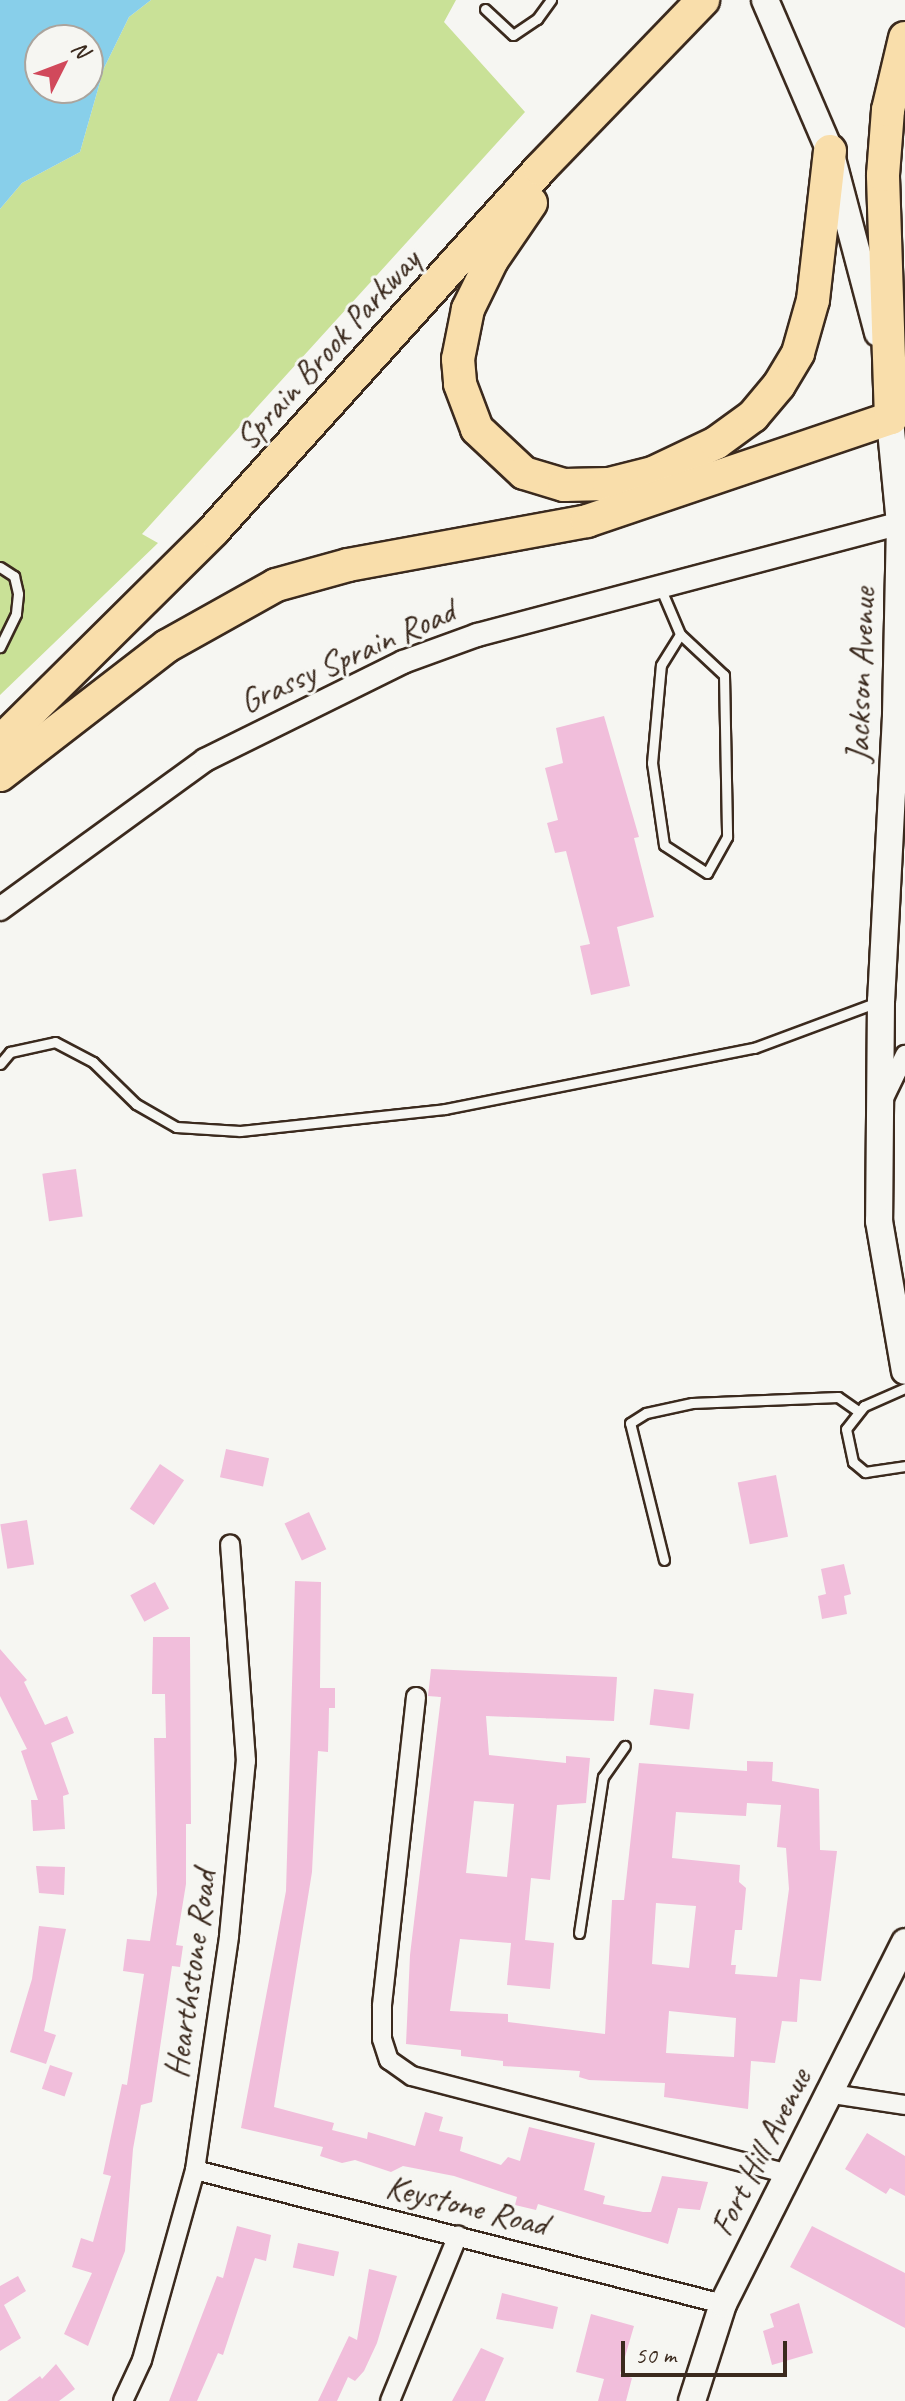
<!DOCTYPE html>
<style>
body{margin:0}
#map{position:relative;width:905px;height:2401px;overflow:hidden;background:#f6f6f2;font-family:Caveat,sans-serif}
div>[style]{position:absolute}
.green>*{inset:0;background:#c9e197}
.water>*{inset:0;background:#88cfea}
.building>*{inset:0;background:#f1bedb;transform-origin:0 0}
.roads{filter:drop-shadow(2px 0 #3b2a1e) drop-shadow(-2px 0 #3b2a1e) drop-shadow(0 2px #3b2a1e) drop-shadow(0 -2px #3b2a1e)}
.service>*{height:9px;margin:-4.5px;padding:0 4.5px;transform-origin:4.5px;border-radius:4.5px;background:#f6f6f2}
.minor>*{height:18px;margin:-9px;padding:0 9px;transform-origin:9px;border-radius:9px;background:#f6f6f2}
.tertiary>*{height:22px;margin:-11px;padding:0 11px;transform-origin:11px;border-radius:11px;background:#f6f6f2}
.secondary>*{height:26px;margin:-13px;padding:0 13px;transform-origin:13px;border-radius:13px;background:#f6f6f2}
.motorway>*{height:32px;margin:-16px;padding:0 16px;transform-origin:16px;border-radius:16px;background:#f9deab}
span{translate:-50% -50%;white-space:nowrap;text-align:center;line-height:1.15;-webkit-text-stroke:6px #f6f6f2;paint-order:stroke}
.street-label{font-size:34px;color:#3b2a1e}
.north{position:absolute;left:24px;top:24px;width:80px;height:80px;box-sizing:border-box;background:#f6f6f2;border:2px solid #aba49d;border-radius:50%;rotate:48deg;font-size:22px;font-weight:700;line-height:32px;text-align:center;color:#3b2a1e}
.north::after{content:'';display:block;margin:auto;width:28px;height:36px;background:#d1495b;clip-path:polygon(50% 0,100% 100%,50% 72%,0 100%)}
.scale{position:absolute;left:621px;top:2341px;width:166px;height:36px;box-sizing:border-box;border:4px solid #3b2a1e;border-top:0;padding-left:10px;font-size:24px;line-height:28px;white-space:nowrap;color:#3b2a1e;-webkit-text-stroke:6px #f6f6f2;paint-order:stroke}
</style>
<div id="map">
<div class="green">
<i style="clip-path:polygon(151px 0,456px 0,444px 22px,525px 112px,142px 534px,158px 543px,0 695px,0 209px,22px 183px,80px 152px,104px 68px,129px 17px)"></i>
</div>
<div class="water">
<i style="clip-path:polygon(evenodd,0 0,151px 0,129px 17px,104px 68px,80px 152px,22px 183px,0 209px,0 0,40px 40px,88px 40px,88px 88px,40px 88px,40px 40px)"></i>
</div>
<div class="building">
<i style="clip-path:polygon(604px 716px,639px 837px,634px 838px,654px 917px,617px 927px,630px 986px,591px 995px,580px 946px,590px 944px,566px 851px,555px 853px,547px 823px,558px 820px,545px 768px,563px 763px,556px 728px)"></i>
<i style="left:76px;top:1169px;width:48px;height:34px;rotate:82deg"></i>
<i style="left:226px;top:1449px;width:44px;height:29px;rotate:12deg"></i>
<i style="left:160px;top:1464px;width:29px;height:54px;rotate:34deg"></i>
<i style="left:776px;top:1475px;width:63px;height:39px;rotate:79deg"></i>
<i style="left:309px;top:1512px;width:41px;height:27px;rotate:65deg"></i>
<i style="left:27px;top:1520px;width:45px;height:27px;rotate:81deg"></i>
<i style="clip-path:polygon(844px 1564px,851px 1594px,844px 1596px,847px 1614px,822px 1619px,818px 1596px,826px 1594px,821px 1569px)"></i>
<i style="clip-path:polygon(295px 1581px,321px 1582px,320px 1688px,335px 1688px,335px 1708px,329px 1708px,328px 1752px,318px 1751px,312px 1872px,274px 2107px,334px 2123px,332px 2130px,367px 2139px,368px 2132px,415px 2146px,425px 2112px,443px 2117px,439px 2131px,463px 2137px,460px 2151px,501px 2165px,508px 2157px,520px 2161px,529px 2127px,595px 2143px,584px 2190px,605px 2196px,603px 2204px,643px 2212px,651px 2212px,662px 2176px,708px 2182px,700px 2210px,678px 2208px,668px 2244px,538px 2204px,536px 2210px,515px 2205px,517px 2197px,454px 2176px,403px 2166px,391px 2172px,355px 2160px,342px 2163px,320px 2156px,323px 2147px,241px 2128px,286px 1891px)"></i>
<i style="left:155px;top:1582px;width:30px;height:28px;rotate:62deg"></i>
<i style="clip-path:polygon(153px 1637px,190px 1637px,191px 1824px,186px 1824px,186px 1884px,176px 1945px,183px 1946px,180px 1967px,172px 1966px,152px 2102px,141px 2105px,133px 2149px,125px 2251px,88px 2346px,64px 2334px,92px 2273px,72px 2267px,81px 2238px,93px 2242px,111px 2176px,103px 2174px,122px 2084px,127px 2085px,144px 1974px,123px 1971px,127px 1939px,150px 1941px,157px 1894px,154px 1738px,166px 1738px,165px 1694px,152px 1694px)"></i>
<i style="clip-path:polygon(0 1649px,27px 1680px,24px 1682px,45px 1725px,67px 1716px,74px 1733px,51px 1743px,69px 1794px,63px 1796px,65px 1829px,33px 1831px,31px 1800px,38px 1800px,21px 1751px,27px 1749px,0 1696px)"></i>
<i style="clip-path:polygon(evenodd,431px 1669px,617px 1677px,614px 1721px,486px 1716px,489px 1755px,566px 1763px,566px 1756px,590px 1758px,586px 1803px,557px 1805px,550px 1880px,531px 1878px,525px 1940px,554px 1943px,550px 1989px,507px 1985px,511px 1943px,460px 1939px,450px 2011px,508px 2014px,508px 2022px,605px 2034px,612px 1900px,624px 1900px,639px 1763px,747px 1771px,747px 1761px,773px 1762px,772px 1781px,819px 1789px,820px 1850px,837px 1851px,821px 1981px,800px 1979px,797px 2022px,782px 2021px,775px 2063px,751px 2061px,748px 2109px,664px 2097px,665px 2083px,589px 2080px,579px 2077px,580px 2071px,503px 2066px,503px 2061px,461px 2056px,461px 2050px,406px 2044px,410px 1955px,441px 1697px,428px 1696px,431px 1669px,474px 1801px,514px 1804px,507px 1877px,466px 1873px,474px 1801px,431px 1669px,747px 1803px,781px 1805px,777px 1847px,786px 1848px,789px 1889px,777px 1977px,735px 1974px,736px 1965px,731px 1965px,735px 1930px,742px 1930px,746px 1888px,739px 1882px,740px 1865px,672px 1858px,676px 1812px,746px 1816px,747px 1803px,431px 1669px,656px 1903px,696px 1906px,689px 1968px,652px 1964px,656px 1903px,431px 1669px,669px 2011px,736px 2018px,734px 2057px,666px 2053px,669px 2011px)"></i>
<i style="left:654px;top:1689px;width:40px;height:36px;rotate:7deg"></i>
<i style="clip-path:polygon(36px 1866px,65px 1867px,64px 1895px,39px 1893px)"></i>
<i style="clip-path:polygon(39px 1926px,66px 1929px,44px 2031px,56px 2035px,46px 2064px,10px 2052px,32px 1979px)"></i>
<i style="left:50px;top:2065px;width:24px;height:25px;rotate:19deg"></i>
<i style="clip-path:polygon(867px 2133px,905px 2156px,905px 2196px,890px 2188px,886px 2194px,845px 2169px)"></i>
<i style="clip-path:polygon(237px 2226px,271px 2235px,266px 2261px,255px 2258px,223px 2355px,218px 2353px,197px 2401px,169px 2401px,217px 2276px,223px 2278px)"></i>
<i style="clip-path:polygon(812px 2226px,905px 2273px,905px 2328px,790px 2267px)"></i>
<i style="left:298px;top:2243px;width:42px;height:25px;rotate:12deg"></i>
<i style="clip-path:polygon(369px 2269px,397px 2276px,377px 2343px,364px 2371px,355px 2381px,348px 2377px,337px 2401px,318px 2401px,349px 2336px,357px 2340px)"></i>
<i style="clip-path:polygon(18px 2276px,26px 2291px,4px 2305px,21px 2338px,0 2351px,0 2286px)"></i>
<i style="clip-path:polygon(502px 2293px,558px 2307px,553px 2329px,496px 2319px)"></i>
<i style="clip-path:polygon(799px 2303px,813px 2353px,772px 2365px,763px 2331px,774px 2327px,770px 2314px)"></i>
<i style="clip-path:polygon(591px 2314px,634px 2326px,620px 2374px,632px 2378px,626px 2401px,598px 2401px,604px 2379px,576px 2372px)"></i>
<i style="clip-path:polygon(481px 2348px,504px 2358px,485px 2401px,452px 2401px)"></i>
<i style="clip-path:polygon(56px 2364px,75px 2389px,59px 2401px,7px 2401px,40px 2376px,42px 2379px)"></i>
</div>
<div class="roads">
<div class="service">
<i style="left:485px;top:9px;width:38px;rotate:43deg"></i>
<i style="left:513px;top:35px;width:29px;rotate:-34deg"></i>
<i style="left:537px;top:19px;width:24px;rotate:-54deg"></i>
<i style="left:0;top:567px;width:17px;rotate:33deg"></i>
<i style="left:14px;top:576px;width:18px;rotate:77deg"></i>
<i style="left:18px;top:594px;width:20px;rotate:96deg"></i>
<i style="left:16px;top:614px;width:37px;rotate:116deg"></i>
<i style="left:660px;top:587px;width:51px;rotate:66.9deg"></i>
<i style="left:680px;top:634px;width:60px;rotate:43deg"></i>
<i style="left:724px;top:675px;width:162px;rotate:88.9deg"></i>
<i style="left:727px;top:837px;width:41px;rotate:119.1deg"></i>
<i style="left:707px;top:873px;width:51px;rotate:-146.9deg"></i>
<i style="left:664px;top:845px;width:83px;rotate:-98.3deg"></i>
<i style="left:652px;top:763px;width:98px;rotate:-84.8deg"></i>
<i style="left:661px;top:665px;width:36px;rotate:-58deg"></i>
<i style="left:0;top:1064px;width:16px;rotate:-50deg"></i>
<i style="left:10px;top:1052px;width:46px;rotate:-12.5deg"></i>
<i style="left:55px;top:1042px;width:43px;rotate:27.8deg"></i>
<i style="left:93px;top:1062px;width:60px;rotate:44.3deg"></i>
<i style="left:136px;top:1104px;width:46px;rotate:29.9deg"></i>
<i style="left:176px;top:1127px;width:64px;rotate:3.6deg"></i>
<i style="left:240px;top:1131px;width:206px;rotate:-6.1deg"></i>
<i style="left:445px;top:1109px;width:315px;rotate:-11.2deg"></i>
<i style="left:754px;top:1048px;width:132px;rotate:-20.4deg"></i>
<i style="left:905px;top:1388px;width:45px;rotate:156.3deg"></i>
<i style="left:864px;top:1406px;width:29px;rotate:128deg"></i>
<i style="left:846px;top:1429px;width:34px;rotate:78deg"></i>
<i style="left:853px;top:1462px;width:16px;rotate:40deg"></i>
<i style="left:865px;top:1472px;width:40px;rotate:-8.5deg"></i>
<i style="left:664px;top:1560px;width:141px;rotate:-103.9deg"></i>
<i style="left:630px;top:1423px;width:19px;rotate:-32deg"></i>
<i style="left:646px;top:1413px;width:47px;rotate:-12.3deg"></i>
<i style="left:692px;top:1403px;width:146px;rotate:-2.4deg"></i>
<i style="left:838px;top:1397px;width:24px;rotate:35deg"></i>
<i style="left:579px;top:1933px;width:158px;rotate:-81.3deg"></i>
<i style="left:603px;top:1777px;width:38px;rotate:-55deg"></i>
</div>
<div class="minor">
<i style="left:884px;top:1098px;width:48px;rotate:-64deg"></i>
<i style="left:416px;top:1697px;width:311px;rotate:96.3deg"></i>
<i style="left:382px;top:2006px;width:33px;rotate:90deg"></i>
<i style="left:382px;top:2039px;width:22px;rotate:72deg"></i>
<i style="left:389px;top:2060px;width:28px;rotate:35deg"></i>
<i style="left:412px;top:2076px;width:388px;rotate:14.6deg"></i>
<i style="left:832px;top:2094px;width:74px;rotate:8.6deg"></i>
<i style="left:195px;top:2170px;width:545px;rotate:14.24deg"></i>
<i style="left:123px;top:2401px;width:45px;rotate:-65.1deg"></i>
<i style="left:142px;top:2360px;width:197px;rotate:-74.4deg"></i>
<i style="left:195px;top:2170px;width:236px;rotate:-81.7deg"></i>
<i style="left:229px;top:1936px;width:176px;rotate:-84.5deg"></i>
<i style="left:246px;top:1761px;width:217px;rotate:-94.2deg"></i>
<i style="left:390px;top:2401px;width:179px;rotate:-67.7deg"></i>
</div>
<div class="tertiary">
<i style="left:0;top:909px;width:253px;rotate:-36deg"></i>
<i style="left:205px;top:760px;width:221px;rotate:-26.3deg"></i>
<i style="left:403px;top:662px;width:79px;rotate:-20deg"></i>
<i style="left:477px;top:635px;width:438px;rotate:-14.8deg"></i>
</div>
<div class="secondary">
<i style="left:765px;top:0;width:164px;rotate:66.7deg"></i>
<i style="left:830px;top:151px;width:188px;rotate:75.2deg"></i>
<i style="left:888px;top:399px;width:125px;rotate:84.5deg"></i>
<i style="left:900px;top:523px;width:193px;rotate:91.2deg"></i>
<i style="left:896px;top:716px;width:285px;rotate:93deg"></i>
<i style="left:881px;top:1001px;width:220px;rotate:90.5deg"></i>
<i style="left:879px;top:1221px;width:152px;rotate:80.2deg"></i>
<i style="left:692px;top:2401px;width:102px;rotate:-72.3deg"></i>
<i style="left:723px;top:2304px;width:405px;rotate:-63.3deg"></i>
</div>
<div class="motorway">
<i style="left:531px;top:203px;width:69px;rotate:124.4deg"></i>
<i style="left:492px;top:260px;width:55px;rotate:116.1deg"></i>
<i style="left:468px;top:309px;width:51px;rotate:101.3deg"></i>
<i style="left:458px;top:359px;width:25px;rotate:85deg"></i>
<i style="left:460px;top:384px;width:48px;rotate:69.3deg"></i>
<i style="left:477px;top:429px;width:64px;rotate:43.1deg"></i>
<i style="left:524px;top:473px;width:42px;rotate:16.7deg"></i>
<i style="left:564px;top:485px;width:45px;rotate:-1.3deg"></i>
<i style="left:609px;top:484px;width:45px;rotate:-14deg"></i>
<i style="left:653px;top:473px;width:70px;rotate:-25.5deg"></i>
<i style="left:716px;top:443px;width:46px;rotate:-36.1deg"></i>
<i style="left:753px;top:416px;width:40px;rotate:-50deg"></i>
<i style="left:779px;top:385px;width:37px;rotate:-59deg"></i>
<i style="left:798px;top:353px;width:55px;rotate:-74.2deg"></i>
<i style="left:813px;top:300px;width:150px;rotate:-83.5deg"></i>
<i style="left:0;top:742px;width:300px;rotate:-44.7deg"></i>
<i style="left:213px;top:531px;width:488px;rotate:-47.9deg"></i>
<i style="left:540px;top:169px;width:235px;rotate:-46deg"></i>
<i style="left:0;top:775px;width:211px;rotate:-37.7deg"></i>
<i style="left:167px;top:646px;width:125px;rotate:-29.2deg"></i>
<i style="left:276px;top:585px;width:75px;rotate:-15.5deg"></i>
<i style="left:348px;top:565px;width:243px;rotate:-10.4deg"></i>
<i style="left:587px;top:521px;width:321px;rotate:-18.7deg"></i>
<i style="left:891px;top:418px;width:243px;rotate:-91.9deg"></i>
<i style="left:883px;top:175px;width:65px;rotate:-85.6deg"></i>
<i style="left:888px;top:110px;width:74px;rotate:-76.7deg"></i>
</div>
</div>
<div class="street-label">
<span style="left:327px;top:349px;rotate:-48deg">Sprain Brook Parkway</span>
<span style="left:347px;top:656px;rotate:-24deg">Grassy Sprain Road</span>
<span style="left:860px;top:675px;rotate:-88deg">Jackson Avenue</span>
<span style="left:190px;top:1974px;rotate:-82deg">Hearthstone Road</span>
<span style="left:760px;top:2152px;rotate:-63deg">Fort Hill Avenue</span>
<span style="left:467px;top:2205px;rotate:14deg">Keystone Road</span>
</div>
<div class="north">N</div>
<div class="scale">50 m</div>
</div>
